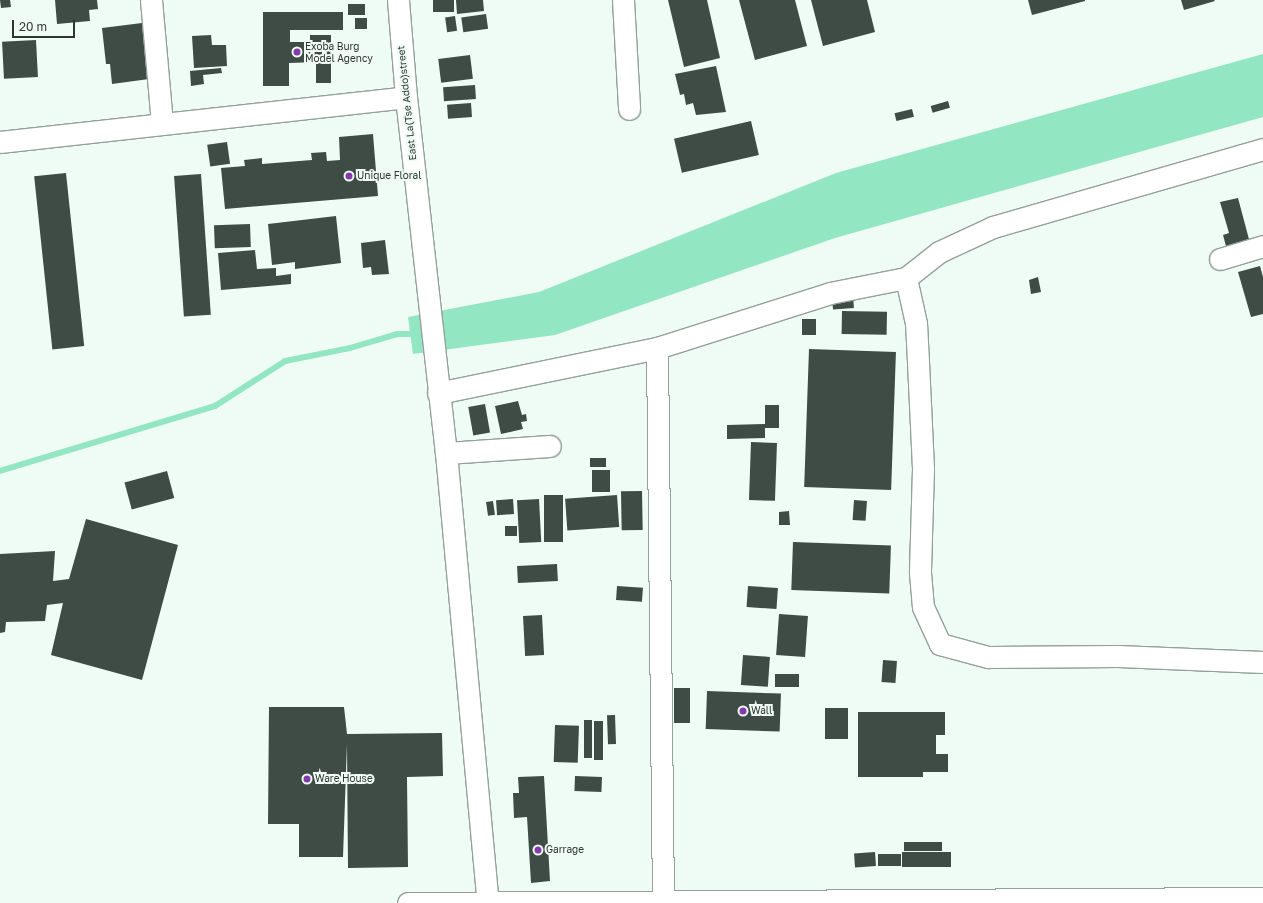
<!DOCTYPE html>
<style>
body{margin:0}
#map{position:relative;width:1263px;height:903px;overflow:hidden;background:#eefcf5;font-family:"Golos Text",sans-serif}
div>[style]{position:absolute}
.water>*{inset:0;background:#92e6c1}
.stream>*{height:6px;margin:-3px;padding:0 3px;transform-origin:3px;border-radius:3px;background:#92e6c1}
.building>*{inset:0;background:#3f4b45;transform-origin:0 0}
.roads{filter:drop-shadow(1px 0 #94a09a) drop-shadow(-1px 0 #94a09a) drop-shadow(0 1px #94a09a) drop-shadow(0 -1px #94a09a)}
.minor>*{height:21px;margin:-10.5px;padding:0 10.5px;transform-origin:10.5px;border-radius:10.5px;background:#fff}
.dots>*{width:11px;height:11px;translate:-50% -50%;box-sizing:border-box;border:2px solid #eefcf5;border-radius:50%}
span{translate:-50% -50%;white-space:nowrap;text-align:center;line-height:1.15;-webkit-text-stroke:4px #eefcf5;paint-order:stroke}
.poi-label{font-size:10px;color:#303533}
.left{translate:0 -50%;text-align:left}
.street-label{font-size:10px;color:#303533}
.scale{position:absolute;left:12px;top:20px;width:63px;height:18px;box-sizing:border-box;border:2px solid #303533;border-top:0;padding-left:5px;font-size:12px;line-height:14px;white-space:nowrap;color:#303533;-webkit-text-stroke:3px #eefcf5;paint-order:stroke}
</style>
<div id="map">
<div class="water">
<i style="clip-path:polygon(1263px 54px,1263px 117px,835px 238px,555px 335px,413px 354px,408px 317px,539px 292px,836px 173px)"></i>
</div>
<div class="stream">
<i style="left:0;top:471px;width:225px;rotate:-16.8deg"></i>
<i style="left:215px;top:406px;width:83px;rotate:-32.7deg"></i>
<i style="left:285px;top:361px;width:66px;rotate:-11.3deg"></i>
<i style="left:350px;top:348px;width:49px;rotate:-16.6deg"></i>
<i style="left:397px;top:334px;width:21px"></i>
</div>
<div class="building">
<i style="clip-path:polygon(0 0,10px 0,11px 7px,1px 8px)"></i>
<i style="clip-path:polygon(55px 0,97px 0,98px 9px,89px 10px,90px 21px,57px 24px)"></i>
<i style="left:454px;top:0;width:12px;height:21px;rotate:90deg"></i>
<i style="clip-path:polygon(456px 0,483px 0,484px 11px,457px 14px)"></i>
<i style="clip-path:polygon(668px 0,707px 0,720px 58px,684px 67px)"></i>
<i style="clip-path:polygon(739px 0,795px 0,807px 46px,755px 60px)"></i>
<i style="clip-path:polygon(811px 0,867px 0,875px 32px,823px 46px)"></i>
<i style="clip-path:polygon(1028px 0,1085px 0,1085px 1px,1032px 15px)"></i>
<i style="clip-path:polygon(1181px 0,1214px 0,1215px 1px,1184px 10px)"></i>
<i style="left:348px;top:4px;width:17px;height:11px"></i>
<i style="clip-path:polygon(263px 12px,343px 12px,343px 30px,290px 30px,290px 42px,310px 42px,310px 35px,331px 35px,331px 83px,316px 83px,316px 62px,289px 63px,289px 86px,263px 86px)"></i>
<i style="left:486px;top:14px;width:15px;height:25px;rotate:82deg"></i>
<i style="left:455px;top:16px;width:15px;height:10px;rotate:82deg"></i>
<i style="left:355px;top:18px;width:12px;height:11px"></i>
<i style="clip-path:polygon(142px 23px,149px 79px,112px 84px,110px 64px,106px 64px,102px 28px)"></i>
<i style="clip-path:polygon(211px 35px,212px 45px,226px 45px,227px 66px,194px 68px,192px 36px)"></i>
<i style="left:36px;top:40px;width:37px;height:34px;rotate:87deg"></i>
<i style="left:470px;top:55px;width:24px;height:32px;rotate:83deg"></i>
<i style="clip-path:polygon(716px 66px,726px 112px,696px 115px,693px 103px,686px 105px,684px 94px,680px 95px,675px 74px)"></i>
<i style="clip-path:polygon(221px 68px,222px 73px,203px 75px,204px 84px,191px 86px,190px 71px)"></i>
<i style="left:475px;top:85px;width:14px;height:32px;rotate:86deg"></i>
<i style="left:948px;top:101px;width:7px;height:18px;rotate:74deg"></i>
<i style="left:471px;top:103px;width:14px;height:24px;rotate:86deg"></i>
<i style="left:912px;top:109px;width:8px;height:18px;rotate:76deg"></i>
<i style="left:751px;top:121px;width:35px;height:79px;rotate:77deg"></i>
<i style="clip-path:polygon(373px 134px,378px 196px,225px 209px,221px 168px,245px 166px,244px 160px,262px 158px,262px 164px,312px 160px,311px 153px,326px 152px,327px 161px,340px 160px,339px 137px)"></i>
<i style="left:227px;top:142px;width:22px;height:20px;rotate:82deg"></i>
<i style="left:66px;top:173px;width:174px;height:32px;rotate:84deg"></i>
<i style="left:201px;top:174px;width:141px;height:27px;rotate:86deg"></i>
<i style="clip-path:polygon(1238px 198px,1250px 243px,1227px 250px,1223px 235px,1229px 233px,1220px 202px)"></i>
<i style="clip-path:polygon(336px 216px,341px 263px,295px 269px,295px 262px,272px 265px,268px 224px)"></i>
<i style="left:250px;top:224px;width:23px;height:36px;rotate:88deg"></i>
<i style="clip-path:polygon(385px 240px,389px 274px,372px 275px,371px 267px,363px 268px,361px 243px)"></i>
<i style="clip-path:polygon(255px 250px,257px 269px,276px 268px,276px 276px,291px 274px,291px 284px,221px 290px,218px 253px)"></i>
<i style="clip-path:polygon(1260px 266px,1263px 277px,1263px 314px,1251px 317px,1238px 272px)"></i>
<i style="clip-path:polygon(1038px 277px,1041px 292px,1031px 294px,1029px 280px)"></i>
<i style="left:853px;top:295px;width:13px;height:21px;rotate:86deg"></i>
<i style="left:842px;top:311px;width:45px;height:23px;rotate:1deg"></i>
<i style="left:802px;top:319px;width:14px;height:16px"></i>
<i style="left:809px;top:349px;width:87px;height:138px;rotate:2deg"></i>
<i style="clip-path:polygon(518px 401px,522px 415px,526px 414px,527px 421px,521px 422px,523px 429px,501px 434px,495px 406px)"></i>
<i style="left:485px;top:404px;width:29px;height:17px;rotate:80deg"></i>
<i style="clip-path:polygon(765px 405px,779px 405px,779px 428px,765px 428px,765px 438px,727px 439px,727px 425px,765px 424px)"></i>
<i style="left:751px;top:442px;width:26px;height:58px;rotate:2deg"></i>
<i style="left:590px;top:458px;width:16px;height:9px"></i>
<i style="left:592px;top:470px;width:18px;height:22px"></i>
<i style="left:167px;top:471px;width:28px;height:44px;rotate:75deg"></i>
<i style="left:642px;top:491px;width:39px;height:21px;rotate:89deg"></i>
<i style="left:544px;top:495px;width:19px;height:47px"></i>
<i style="left:617px;top:495px;width:32px;height:52px;rotate:86deg"></i>
<i style="left:513px;top:499px;width:15px;height:17px;rotate:86deg"></i>
<i style="left:539px;top:499px;width:43px;height:22px;rotate:87deg"></i>
<i style="left:854px;top:500px;width:13px;height:20px;rotate:4deg"></i>
<i style="left:493px;top:501px;width:14px;height:7px;rotate:82deg"></i>
<i style="clip-path:polygon(789px 511px,790px 525px,779px 525px,779px 512px)"></i>
<i style="clip-path:polygon(86px 519px,178px 545px,142px 680px,51px 655px,63px 603px,47px 605px,45px 621px,6px 622px,5px 632px,0 633px,0 554px,55px 551px,53px 581px,69px 579px)"></i>
<i style="left:505px;top:526px;width:12px;height:10px"></i>
<i style="left:793px;top:542px;width:98px;height:48px;rotate:2deg"></i>
<i style="left:557px;top:564px;width:17px;height:40px;rotate:87deg"></i>
<i style="left:617px;top:586px;width:26px;height:14px;rotate:4deg"></i>
<i style="left:748px;top:586px;width:30px;height:21px;rotate:4deg"></i>
<i style="left:779px;top:614px;width:29px;height:41px;rotate:4deg"></i>
<i style="left:542px;top:615px;width:40px;height:19px;rotate:87deg"></i>
<i style="left:743px;top:655px;width:27px;height:30px;rotate:4deg"></i>
<i style="left:883px;top:660px;width:14px;height:22px;rotate:4deg"></i>
<i style="left:775px;top:674px;width:24px;height:13px"></i>
<i style="left:674px;top:688px;width:16px;height:35px"></i>
<i style="left:707px;top:691px;width:74px;height:38px;rotate:2deg"></i>
<i style="clip-path:polygon(269px 707px,344px 707px,347px 734px,442px 733px,443px 776px,407px 777px,408px 867px,348px 868px,347px 744px,343px 857px,299px 857px,299px 824px,268px 824px)"></i>
<i style="left:825px;top:708px;width:23px;height:31px"></i>
<i style="clip-path:polygon(858px 712px,945px 712px,945px 735px,936px 735px,936px 754px,948px 754px,948px 772px,923px 772px,923px 777px,858px 777px)"></i>
<i style="left:615px;top:715px;width:29px;height:8px;rotate:88deg"></i>
<i style="left:584px;top:720px;width:8px;height:38px"></i>
<i style="left:594px;top:721px;width:9px;height:39px"></i>
<i style="left:555px;top:725px;width:24px;height:37px;rotate:2deg"></i>
<i style="clip-path:polygon(544px 776px,550px 881px,531px 883px,527px 817px,514px 818px,513px 793px,519px 793px,518px 777px)"></i>
<i style="left:575px;top:776px;width:27px;height:15px;rotate:2deg"></i>
<i style="left:904px;top:842px;width:38px;height:9px"></i>
<i style="left:875px;top:852px;width:14px;height:21px;rotate:86deg"></i>
<i style="left:951px;top:852px;width:15px;height:49px;rotate:90deg"></i>
<i style="left:878px;top:854px;width:23px;height:12px"></i>
</div>
<div class="roads">
<div class="minor">
<i style="left:151px;top:0;width:123px;rotate:84.9deg"></i>
<i style="left:398px;top:0;width:97px;rotate:85.3deg"></i>
<i style="left:406px;top:97px;width:358px;rotate:83.6deg"></i>
<i style="left:446px;top:453px;width:451px;rotate:84.7deg"></i>
<i style="left:623px;top:0;width:109px;rotate:86.8deg"></i>
<i style="left:0;top:142px;width:408px;rotate:-6.3deg"></i>
<i style="left:1220px;top:259px;width:45px;rotate:-16.8deg"></i>
<i style="left:906px;top:278px;width:42px;rotate:-38.2deg"></i>
<i style="left:939px;top:252px;width:60px;rotate:-24.8deg"></i>
<i style="left:993px;top:227px;width:281px;rotate:-16.1deg"></i>
<i style="left:657px;top:348px;width:553px;rotate:89.38deg"></i>
<i style="left:438px;top:393px;width:224px;rotate:-11.6deg"></i>
<i style="left:657px;top:348px;width:182px;rotate:-17.6deg"></i>
<i style="left:830px;top:293px;width:77px;rotate:-11.2deg"></i>
<i style="left:906px;top:278px;width:46px;rotate:77.5deg"></i>
<i style="left:916px;top:323px;width:39px;rotate:87deg"></i>
<i style="left:918px;top:362px;width:107px;rotate:87.3deg"></i>
<i style="left:923px;top:469px;width:104px;rotate:91.7deg"></i>
<i style="left:920px;top:573px;width:34px;rotate:85deg"></i>
<i style="left:923px;top:607px;width:41px;rotate:65.3deg"></i>
<i style="left:940px;top:644px;width:50px;rotate:15.2deg"></i>
<i style="left:988px;top:657px;width:130px;rotate:-0.4deg"></i>
<i style="left:1118px;top:656px;width:145px;rotate:2.4deg"></i>
<i style="left:446px;top:453px;width:104px;rotate:-3.9deg"></i>
<i style="left:408px;top:903px;width:855px;rotate:-0.34deg"></i>
</div>
</div>
<div class="dots">
<i style="left:297px;top:52px;background:#8639aa"></i>
<i style="left:349px;top:176px;background:#8639aa"></i>
<i style="left:743px;top:711px;background:#8639aa"></i>
<i style="left:307px;top:779px;background:#8639aa"></i>
<i style="left:538px;top:850px;background:#8639aa"></i>
</div>
<div class="poi-label">
<span class="left" style="left:305px;top:52px">Exoba Burg<br>Model Agency</span>
<span class="left" style="left:357px;top:176px">Unique Floral</span>
<span class="left" style="left:751px;top:711px">Wall</span>
<span class="left" style="left:315px;top:779px">Ware House</span>
<span class="left" style="left:546px;top:850px">Garrage</span>
</div>
<div class="street-label">
<span style="left:407px;top:103px;rotate:-96deg">East La(Tse Addo)street</span>
</div>
<div class="scale">20 m</div>
</div>
